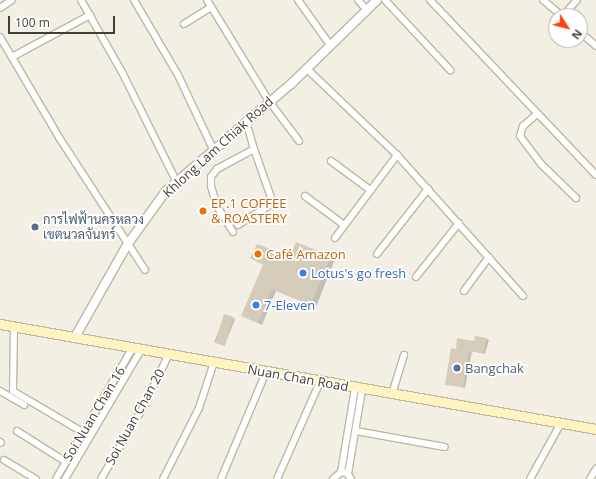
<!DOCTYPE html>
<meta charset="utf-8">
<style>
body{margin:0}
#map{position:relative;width:596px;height:479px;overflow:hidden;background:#f3efe4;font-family:"Open Sans",Sarabun,sans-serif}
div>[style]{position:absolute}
.shadow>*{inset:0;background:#0003;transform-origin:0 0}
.building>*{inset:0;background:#d5cbb9;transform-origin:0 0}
.roads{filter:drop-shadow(1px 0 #bfb7a6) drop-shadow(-1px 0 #bfb7a6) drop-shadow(0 1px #bfb7a6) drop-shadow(0 -1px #bfb7a6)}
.minor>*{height:6px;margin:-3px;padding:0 3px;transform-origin:3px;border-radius:3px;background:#fff}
.tertiary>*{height:8px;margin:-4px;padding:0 4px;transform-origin:4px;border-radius:4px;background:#fff}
.secondary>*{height:9px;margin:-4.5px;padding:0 4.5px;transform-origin:4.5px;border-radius:4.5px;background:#fff3c2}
.dots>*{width:11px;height:11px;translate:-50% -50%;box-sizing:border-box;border:2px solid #fff;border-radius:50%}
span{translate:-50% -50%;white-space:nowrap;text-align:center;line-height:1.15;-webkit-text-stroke:3.5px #fff;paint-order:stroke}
.street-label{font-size:13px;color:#453f33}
.food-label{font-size:13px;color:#c56008}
.left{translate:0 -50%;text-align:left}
.service-label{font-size:13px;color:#4e5e75}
.shop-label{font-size:13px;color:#366cbe}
.north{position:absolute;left:548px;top:8px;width:40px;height:40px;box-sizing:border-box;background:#fff;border:1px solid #b5b2ad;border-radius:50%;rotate:126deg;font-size:11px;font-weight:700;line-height:16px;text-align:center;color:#453f33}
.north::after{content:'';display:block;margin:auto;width:14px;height:18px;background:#ff3f0f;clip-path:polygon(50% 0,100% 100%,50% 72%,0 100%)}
.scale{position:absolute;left:8px;top:16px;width:107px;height:18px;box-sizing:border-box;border:2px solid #453f33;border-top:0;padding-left:5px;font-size:12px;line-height:14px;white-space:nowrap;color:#453f33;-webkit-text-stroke:3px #fff;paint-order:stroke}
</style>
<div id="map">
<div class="shadow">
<i style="clip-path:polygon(330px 257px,335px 259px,316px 307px,276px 291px,262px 325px,247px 318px,290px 258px)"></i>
<i style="left:225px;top:315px;width:11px;height:29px;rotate:22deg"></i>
<i style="clip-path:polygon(487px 339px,489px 340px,485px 354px,472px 351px,465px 388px,446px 384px,457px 350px)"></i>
</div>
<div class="building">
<i style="clip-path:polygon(296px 242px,331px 256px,311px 305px,272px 289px,258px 323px,241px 316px,263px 265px,250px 258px,257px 244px,290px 257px)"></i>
<i style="left:224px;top:314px;width:10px;height:30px;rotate:17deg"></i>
<i style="clip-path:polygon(475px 336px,487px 338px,483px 353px,469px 351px,463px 387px,445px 385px,451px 348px,456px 349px,457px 338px,474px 341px)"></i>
</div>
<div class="roads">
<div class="minor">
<i style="left:81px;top:0;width:85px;rotate:60.4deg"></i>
<i style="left:123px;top:74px;width:119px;rotate:63.6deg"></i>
<i style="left:134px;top:0;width:87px;rotate:59.6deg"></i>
<i style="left:178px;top:75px;width:82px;rotate:64.7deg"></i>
<i style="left:207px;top:0;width:119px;rotate:58.5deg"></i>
<i style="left:269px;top:101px;width:50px;rotate:53.1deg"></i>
<i style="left:298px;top:0;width:55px;rotate:54.6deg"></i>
<i style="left:358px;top:0;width:13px;rotate:48deg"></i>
<i style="left:385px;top:0;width:96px;rotate:47.1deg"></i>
<i style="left:430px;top:0;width:241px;rotate:46.5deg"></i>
<i style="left:543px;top:0;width:25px;rotate:40deg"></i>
<i style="left:0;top:8px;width:14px;rotate:-34deg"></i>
<i style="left:563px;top:16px;width:21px;rotate:-49deg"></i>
<i style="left:184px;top:24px;width:32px;rotate:-32deg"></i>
<i style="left:580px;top:32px;width:21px;rotate:41deg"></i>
<i style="left:0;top:37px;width:118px;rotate:59.5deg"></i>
<i style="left:60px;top:139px;width:156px;rotate:57deg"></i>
<i style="left:12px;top:57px;width:89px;rotate:-28.3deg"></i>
<i style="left:307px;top:69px;width:124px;rotate:43.7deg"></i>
<i style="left:397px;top:155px;width:189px;rotate:48.2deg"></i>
<i style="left:537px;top:114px;width:18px;rotate:139deg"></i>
<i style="left:523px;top:126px;width:10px;rotate:107deg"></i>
<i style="left:520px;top:136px;width:35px;rotate:53deg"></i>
<i style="left:541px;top:164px;width:49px;rotate:44.2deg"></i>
<i style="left:331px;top:161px;width:49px;rotate:36.6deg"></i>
<i style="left:305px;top:196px;width:49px;rotate:36.6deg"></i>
<i style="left:238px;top:225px;width:41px;rotate:-32.2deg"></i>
<i style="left:273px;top:203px;width:57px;rotate:-109.4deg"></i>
<i style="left:233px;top:232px;width:31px;rotate:-122deg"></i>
<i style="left:217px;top:206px;width:21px;rotate:-107deg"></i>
<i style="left:211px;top:186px;width:9px;rotate:-90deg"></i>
<i style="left:211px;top:177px;width:10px;rotate:-53deg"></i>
<i style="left:217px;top:169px;width:42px;rotate:-28.4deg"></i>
<i style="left:254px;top:149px;width:29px;rotate:-106deg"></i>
<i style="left:335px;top:238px;width:104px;rotate:-53.2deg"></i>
<i style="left:377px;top:254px;width:83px;rotate:-51.9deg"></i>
<i style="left:416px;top:277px;width:69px;rotate:-51.5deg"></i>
<i style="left:464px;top:291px;width:42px;rotate:-53.7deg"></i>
<i style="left:14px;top:327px;width:64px;rotate:90.9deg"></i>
<i style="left:13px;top:391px;width:77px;rotate:30.6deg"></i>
<i style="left:0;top:391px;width:28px;rotate:30deg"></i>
<i style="left:392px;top:394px;width:41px;rotate:-72.9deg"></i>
<i style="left:17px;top:431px;width:58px;rotate:32.3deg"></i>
<i style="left:356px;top:431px;width:90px;rotate:10.2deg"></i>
<i style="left:0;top:442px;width:1px;rotate:45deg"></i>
<i style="left:4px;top:460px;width:37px;rotate:31deg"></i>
<i style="left:341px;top:472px;width:85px;rotate:-80.5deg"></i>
<i style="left:348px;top:474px;width:86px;rotate:-80.6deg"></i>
<i style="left:56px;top:479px;width:151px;rotate:-59.7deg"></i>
<i style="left:65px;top:479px;width:150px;rotate:-59.5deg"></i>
<i style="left:101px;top:479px;width:87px;rotate:-59.6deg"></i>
<i style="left:145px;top:404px;width:55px;rotate:-64.4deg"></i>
<i style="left:163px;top:479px;width:80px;rotate:-63.1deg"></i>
<i style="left:199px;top:408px;width:48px;rotate:-71.9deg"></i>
<i style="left:221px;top:479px;width:116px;rotate:-67.2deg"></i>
<i style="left:277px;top:479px;width:106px;rotate:-66.1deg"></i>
<i style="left:333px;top:479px;width:11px;rotate:-41deg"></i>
<i style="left:341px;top:472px;width:6px;rotate:9deg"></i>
<i style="left:347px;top:473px;width:7px;rotate:56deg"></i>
<i style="left:530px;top:479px;width:64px;rotate:-61deg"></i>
<i style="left:590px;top:479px;width:12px;rotate:-59deg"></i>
</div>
<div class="tertiary">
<i style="left:75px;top:337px;width:106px;rotate:-60.5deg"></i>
<i style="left:127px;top:245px;width:67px;rotate:-54.2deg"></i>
<i style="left:166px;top:191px;width:165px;rotate:-40.6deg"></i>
<i style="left:291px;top:84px;width:120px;rotate:-44.3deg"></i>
</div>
<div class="secondary">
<i style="left:0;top:324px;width:605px;rotate:9.99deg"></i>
</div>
</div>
<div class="dots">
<i style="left:203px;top:211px;background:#e8710a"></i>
<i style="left:35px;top:227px;background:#5c6f8a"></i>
<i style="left:258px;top:254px;background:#e8710a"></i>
<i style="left:303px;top:273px;background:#3f7fe0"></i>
<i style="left:256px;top:305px;background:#3f7fe0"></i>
<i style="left:457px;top:368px;background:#5c6f8a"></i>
</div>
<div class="street-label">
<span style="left:218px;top:147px;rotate:-42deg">Khlong Lam Chiak Road</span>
<span style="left:298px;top:378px;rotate:10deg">Nuan Chan Road</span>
<span style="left:94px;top:414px;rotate:-59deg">Soi Nuan Chan 16</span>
<span style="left:135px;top:417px;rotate:-61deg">Soi Nuan Chan 20</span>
</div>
<div class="food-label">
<span class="left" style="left:211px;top:211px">EP.1 COFFEE<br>&amp; ROASTERY</span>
<span class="left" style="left:266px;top:254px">Café Amazon</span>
</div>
<div class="service-label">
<span class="left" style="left:43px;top:227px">การไฟฟ้านครหลวง<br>เขตนวลจันทร์</span>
<span class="left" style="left:465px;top:368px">Bangchak</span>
</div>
<div class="shop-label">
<span class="left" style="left:311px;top:273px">Lotus's go fresh</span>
<span class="left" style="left:264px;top:305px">7-Eleven</span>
</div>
<div class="north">N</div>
<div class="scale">100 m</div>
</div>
